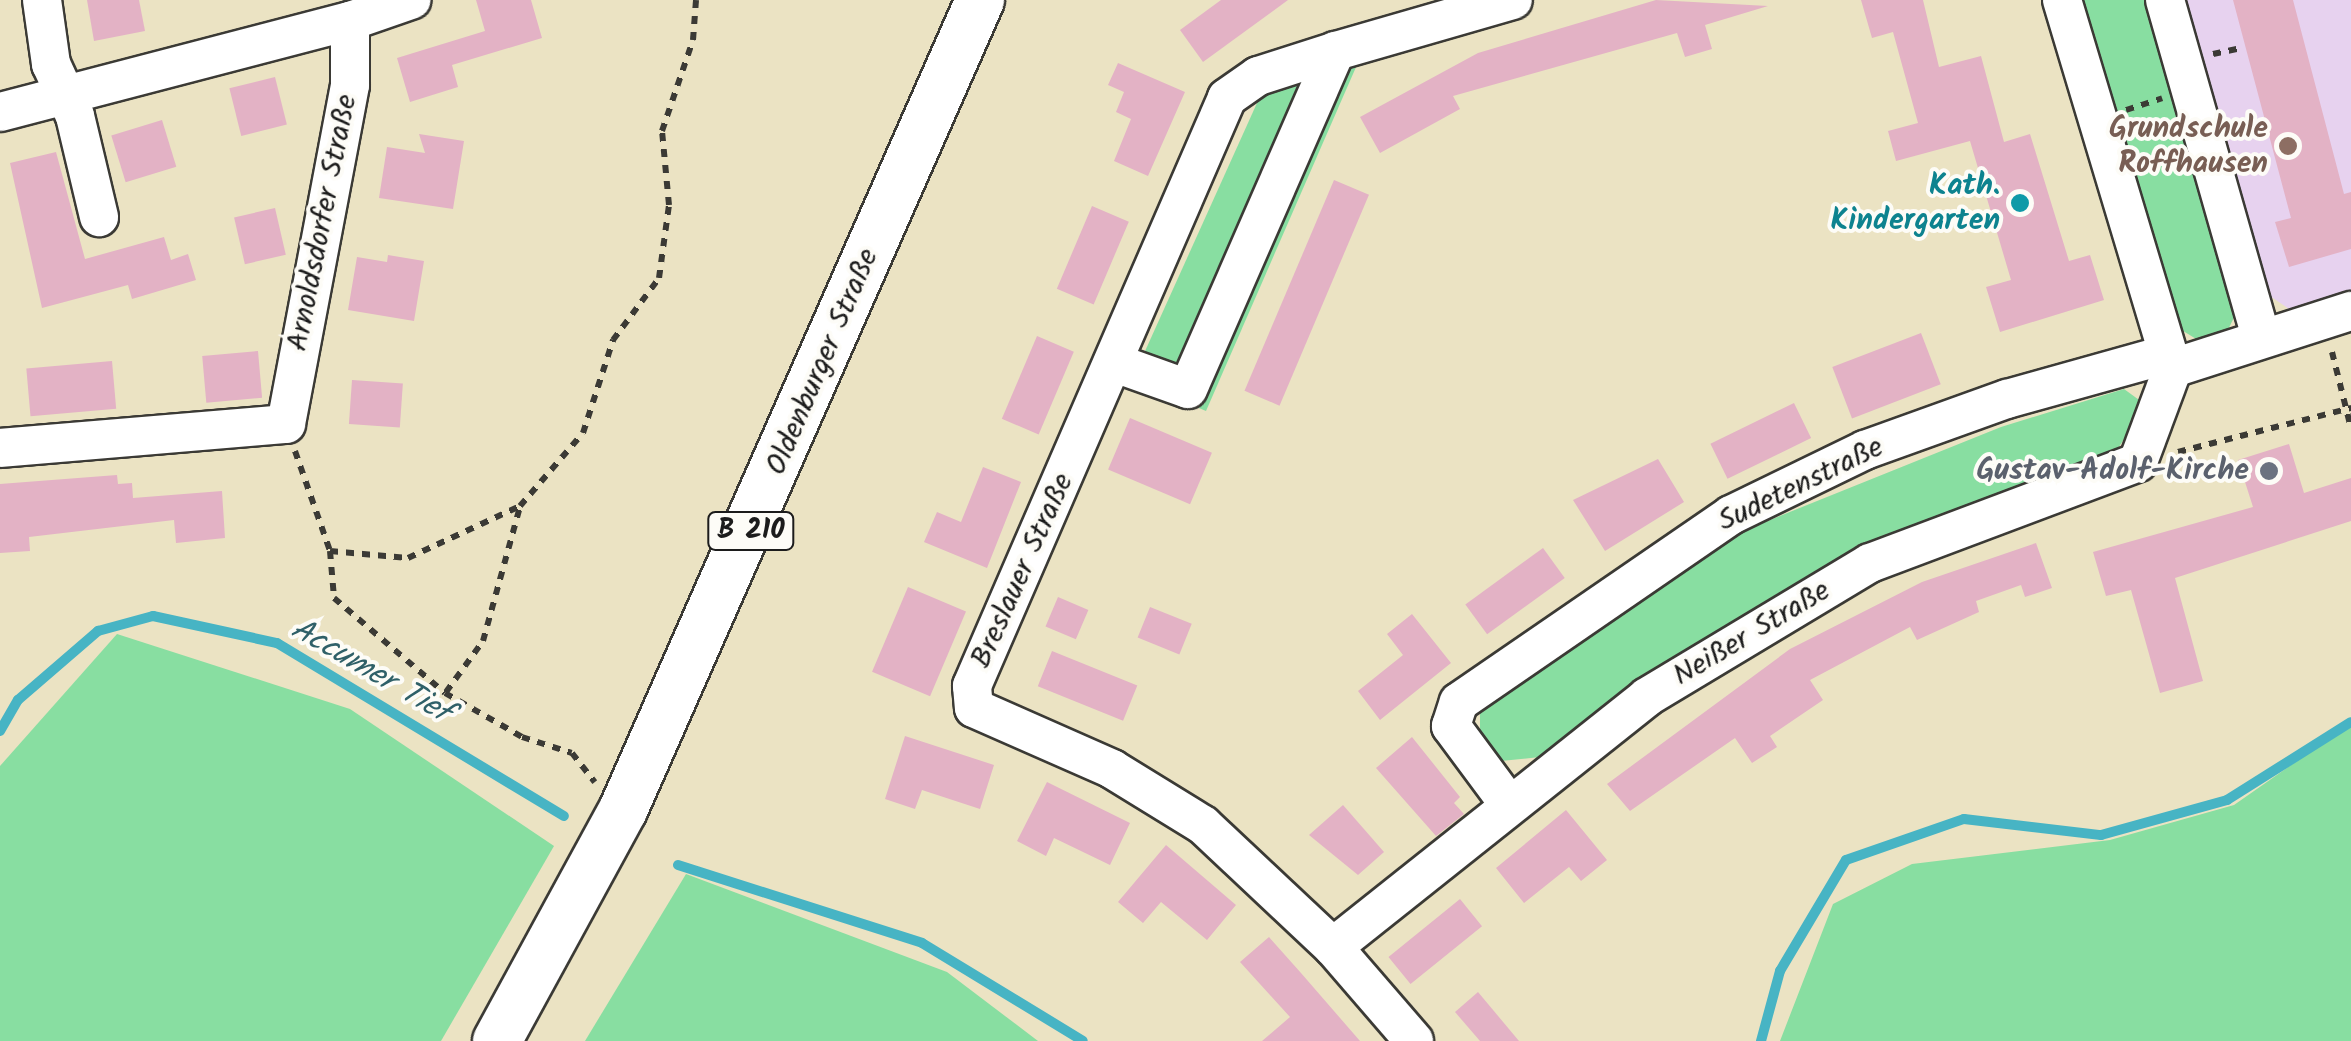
<!DOCTYPE html>
<meta charset="utf-8">
<style>
body{margin:0}
#map{position:relative;width:2351px;height:1041px;overflow:hidden;background:#ebe3c3;font-family:Kalam,sans-serif}
div>[style]{position:absolute}
.built>*{inset:0;background:#e7d2ef}
.green>*{inset:0;background:#88dea1}
.stream>*{height:10px;margin:-5px;padding:0 5px;transform-origin:5px;border-radius:5px;background:#47b4c4}
.building>*{inset:0;background:#e3b2c5;transform-origin:0 0}
.path>*{height:6px;margin-top:-3px;transform-origin:0;background:repeating-linear-gradient(90deg,#3b3a35 0 8px,transparent 0 16px)}
.roads{filter:drop-shadow(2px 0 #3b3a35) drop-shadow(-2px 0 #3b3a35) drop-shadow(0 2px #3b3a35) drop-shadow(0 -2px #3b3a35)}
.minor>*{height:38px;margin:-19px;padding:0 19px;transform-origin:19px;border-radius:19px;background:#fff}
.major>*{height:48px;margin:-24px;padding:0 24px;transform-origin:24px;border-radius:24px;background:#fff}
.dots>*{width:28px;height:28px;translate:-50% -50%;box-sizing:border-box;border:5px solid #fdfcf7;border-radius:50%}
span{translate:-50% -50%;white-space:nowrap;text-align:center;line-height:1.15;-webkit-text-stroke:8px #fdfcf7;paint-order:stroke}
.shield-label span{padding:2px 8px;background:#fdfcf7;border:2px solid;border-radius:8px;-webkit-text-stroke-width:0}
.shield-label{font-size:28px;color:#1c1c1c;font-weight:700}
.education-label{font-size:30px;color:#785e54;font-weight:700}
.right{translate:-100% -50%;text-align:right}
.culture-label{font-size:30px;color:#0d838f;font-weight:700}
.street-label{font-size:30px;color:#1c1c1c}
.worship-label{font-size:30px;color:#5b616d;font-weight:700}
.water-label{font-size:32px;color:#2f6068;font-style:italic}
</style>
<div id="map">
<div class="built">
<i style="clip-path:polygon(2185px 0,2351px 0,2351px 292px,2289px 309px,2264px 292px)"></i>
</div>
<div class="green">
<i style="clip-path:polygon(2082px 0,2144px 0,2241px 303px,2223px 340px,2206px 345px,2175px 326px)"></i>
<i style="clip-path:polygon(1370px 35px,1206px 411px,1132px 380px,1276px 61px)"></i>
<i style="clip-path:polygon(2124px 389px,2146px 405px,2115px 453px,1871px 545px,1637px 682px,1540px 757px,1501px 761px,1480px 738px,1480px 706px,1740px 532px,2001px 427px)"></i>
<i style="clip-path:polygon(117px 634px,350px 709px,554px 846px,441px 1041px,0 1041px,0 766px)"></i>
<i style="clip-path:polygon(2351px 723px,2351px 1041px,1780px 1041px,1833px 904px,1912px 864px,2110px 840px,2234px 805px)"></i>
<i style="clip-path:polygon(686px 874px,947px 972px,1038px 1041px,585px 1041px)"></i>
</div>
<div class="stream">
<i style="left:0;top:731px;width:36px;rotate:-60deg"></i>
<i style="left:18px;top:700px;width:106px;rotate:-40.8deg"></i>
<i style="left:98px;top:631px;width:57px;rotate:-15.3deg"></i>
<i style="left:153px;top:616px;width:127px;rotate:12.3deg"></i>
<i style="left:277px;top:643px;width:335px;rotate:31.1deg"></i>
<i style="left:678px;top:865px;width:256px;rotate:17.7deg"></i>
<i style="left:922px;top:943px;width:188px;rotate:31.3deg"></i>
<i style="left:1761px;top:1041px;width:73px;rotate:-74.8deg"></i>
<i style="left:1780px;top:971px;width:129px;rotate:-59.3deg"></i>
<i style="left:1846px;top:860px;width:125px;rotate:-19.2deg"></i>
<i style="left:1964px;top:819px;width:138px;rotate:6.7deg"></i>
<i style="left:2101px;top:835px;width:131px;rotate:-15.5deg"></i>
<i style="left:2227px;top:800px;width:146px;rotate:-32.2deg"></i>
</div>
<div class="building">
<i style="clip-path:polygon(87px 0,139px 0,145px 31px,94px 41px)"></i>
<i style="clip-path:polygon(476px 0,531px 0,542px 38px,452px 65px,458px 87px,410px 102px,397px 58px,485px 31px)"></i>
<i style="clip-path:polygon(1221px 0,1288px 0,1203px 62px,1180px 30px)"></i>
<i style="clip-path:polygon(1656px 0,1768px 6px,1705px 25px,1712px 49px,1685px 57px,1677px 33px,1453px 96px,1460px 109px,1380px 153px,1360px 117px,1478px 53px)"></i>
<i style="clip-path:polygon(1861px 0,1923px 0,1939px 67px,1981px 56px,2004px 142px,2030px 134px,2069px 261px,2090px 255px,2104px 300px,2000px 332px,1986px 287px,2011px 280px,1970px 141px,1896px 161px,1888px 131px,1918px 123px,1893px 32px,1872px 38px)"></i>
<i style="clip-path:polygon(2233px 0,2293px 0,2344px 194px,2351px 192px,2351px 249px,2289px 267px,2275px 222px,2291px 218px)"></i>
<i style="clip-path:polygon(1118px 63px,1185px 92px,1148px 176px,1114px 161px,1131px 119px,1116px 112px,1124px 92px,1108px 85px)"></i>
<i style="left:275px;top:77px;width:49px;height:47px;rotate:76deg"></i>
<i style="left:162px;top:120px;width:49px;height:53px;rotate:73deg"></i>
<i style="clip-path:polygon(419px 134px,464px 141px,453px 209px,379px 198px,387px 147px,425px 153px)"></i>
<i style="clip-path:polygon(56px 152px,85px 259px,164px 237px,171px 260px,188px 254px,196px 280px,132px 299px,128px 285px,42px 308px,10px 163px)"></i>
<i style="left:1334px;top:180px;width:38px;height:229px;rotate:23deg"></i>
<i style="left:1092px;top:206px;width:40px;height:90px;rotate:23deg"></i>
<i style="left:275px;top:208px;width:48px;height:42px;rotate:77deg"></i>
<i style="clip-path:polygon(388px 255px,424px 261px,414px 321px,348px 310px,357px 257px,387px 262px)"></i>
<i style="left:1921px;top:333px;width:55px;height:95px;rotate:69deg"></i>
<i style="left:1037px;top:336px;width:40px;height:90px;rotate:23deg"></i>
<i style="left:258px;top:351px;width:47px;height:56px;rotate:85deg"></i>
<i style="left:112px;top:361px;width:48px;height:86px;rotate:85deg"></i>
<i style="left:352px;top:380px;width:51px;height:44px;rotate:4deg"></i>
<i style="left:1794px;top:403px;width:39px;height:93px;rotate:64deg"></i>
<i style="left:1130px;top:418px;width:89px;height:56px;rotate:23deg"></i>
<i style="clip-path:polygon(2289px 444px,2304px 493px,2351px 478px,2351px 521px,2175px 578px,2203px 681px,2160px 693px,2131px 590px,2106px 596px,2093px 552px,2253px 507px,2238px 460px)"></i>
<i style="clip-path:polygon(1658px 459px,1684px 502px,1605px 551px,1573px 500px)"></i>
<i style="clip-path:polygon(983px 467px,1021px 482px,987px 568px,924px 542px,937px 512px,961px 522px)"></i>
<i style="clip-path:polygon(117px 475px,118px 484px,132px 483px,133px 498px,222px 491px,225px 538px,176px 543px,174px 520px,29px 537px,30px 551px,0 553px,0 484px)"></i>
<i style="clip-path:polygon(2036px 543px,2052px 588px,2025px 597px,2021px 585px,1976px 601px,1979px 612px,1917px 640px,1910px 627px,1810px 680px,1823px 700px,1770px 736px,1777px 747px,1752px 763px,1735px 738px,1630px 811px,1607px 784px,1790px 649px,1922px 582px)"></i>
<i style="left:1543px;top:548px;width:37px;height:96px;rotate:54deg"></i>
<i style="left:908px;top:587px;width:63px;height:92px;rotate:23deg"></i>
<i style="left:1058px;top:597px;width:33px;height:32px;rotate:23deg"></i>
<i style="left:1150px;top:607px;width:45px;height:33px;rotate:22deg"></i>
<i style="clip-path:polygon(1412px 614px,1451px 663px,1380px 720px,1358px 691px,1403px 655px,1387px 634px)"></i>
<i style="left:1052px;top:651px;width:92px;height:38px;rotate:22deg"></i>
<i style="clip-path:polygon(905px 736px,994px 765px,980px 809px,922px 790px,915px 809px,885px 799px)"></i>
<i style="clip-path:polygon(1412px 737px,1460px 797px,1454px 803px,1464px 814px,1436px 836px,1376px 768px)"></i>
<i style="clip-path:polygon(1047px 782px,1130px 823px,1110px 865px,1054px 838px,1046px 856px,1017px 841px)"></i>
<i style="clip-path:polygon(1343px 805px,1384px 852px,1358px 875px,1309px 835px)"></i>
<i style="clip-path:polygon(1566px 810px,1607px 860px,1581px 881px,1569px 867px,1524px 903px,1496px 868px)"></i>
<i style="clip-path:polygon(1166px 845px,1236px 905px,1207px 940px,1161px 902px,1143px 923px,1118px 902px)"></i>
<i style="left:1460px;top:899px;width:35px;height:92px;rotate:51deg"></i>
<i style="clip-path:polygon(1269px 937px,1301px 973px,1360px 1041px,1262px 1041px,1290px 1017px,1240px 962px)"></i>
<i style="clip-path:polygon(1478px 992px,1519px 1041px,1480px 1041px,1455px 1012px)"></i>
</div>
<div class="path">
<i style="left:2213px;top:54px;width:29px;rotate:-12deg"></i>
<i style="left:2126px;top:110px;width:38px;rotate:-18deg"></i>
<i style="left:2332px;top:352px;width:78px;rotate:76deg"></i>
<i style="left:295px;top:451px;width:106px;rotate:70.7deg"></i>
<i style="left:330px;top:551px;width:47px;rotate:85.1deg"></i>
<i style="left:334px;top:598px;width:146px;rotate:40.6deg"></i>
<i style="left:445px;top:693px;width:89px;rotate:29.7deg"></i>
<i style="left:522px;top:737px;width:52px;rotate:17.7deg"></i>
<i style="left:572px;top:753px;width:37px;rotate:52deg"></i>
<i style="left:2178px;top:452px;width:179px;rotate:-14.3deg"></i>
<i style="left:330px;top:551px;width:78px;rotate:5.1deg"></i>
<i style="left:408px;top:558px;width:123px;rotate:-24.9deg"></i>
<i style="left:520px;top:506px;width:96px;rotate:-49.2deg"></i>
<i style="left:583px;top:433px;width:98px;rotate:-72.1deg"></i>
<i style="left:613px;top:340px;width:77px;rotate:-53.4deg"></i>
<i style="left:659px;top:278px;width:74px;rotate:-82.2deg"></i>
<i style="left:669px;top:205px;width:74px;rotate:-95.4deg"></i>
<i style="left:662px;top:131px;width:96px;rotate:-71.2deg"></i>
<i style="left:693px;top:40px;width:40px;rotate:-85.7deg"></i>
<i style="left:446px;top:692px;width:63px;rotate:-54deg"></i>
<i style="left:483px;top:641px;width:139px;rotate:-74.6deg"></i>
</div>
<div class="roads">
<div class="minor">
<i style="left:42px;top:0;width:65px;rotate:82deg"></i>
<i style="left:51px;top:64px;width:57px;rotate:65.2deg"></i>
<i style="left:75px;top:116px;width:104px;rotate:76.6deg"></i>
<i style="left:2062px;top:0;width:370px;rotate:73.3deg"></i>
<i style="left:2165px;top:0;width:350px;rotate:74.1deg"></i>
<i style="left:1336px;top:51px;width:82px;rotate:162.2deg"></i>
<i style="left:1258px;top:76px;width:38px;rotate:145deg"></i>
<i style="left:1227px;top:98px;width:641px;rotate:113.45deg"></i>
<i style="left:972px;top:686px;width:22px;rotate:85deg"></i>
<i style="left:974px;top:708px;width:151px;rotate:23.8deg"></i>
<i style="left:1112px;top:769px;width:107px;rotate:31.6deg"></i>
<i style="left:1203px;top:825px;width:178px;rotate:43.2deg"></i>
<i style="left:1333px;top:947px;width:124px;rotate:49.2deg"></i>
<i style="left:0;top:112px;width:362px;rotate:-14.6deg"></i>
<i style="left:1115px;top:363px;width:77px;rotate:19.6deg"></i>
<i style="left:1188px;top:389px;width:369px;rotate:-66.4deg"></i>
<i style="left:1336px;top:51px;width:184px;rotate:-16.1deg"></i>
<i style="left:2173px;top:368px;width:187px;rotate:-17.8deg"></i>
<i style="left:0;top:448px;width:287px;rotate:-4.8deg"></i>
<i style="left:286px;top:424px;width:345px;rotate:-79.3deg"></i>
<i style="left:350px;top:85px;width:64px;rotate:-90deg"></i>
<i style="left:350px;top:21px;width:65px;rotate:-19deg"></i>
<i style="left:1508px;top:803px;width:96px;rotate:-126.5deg"></i>
<i style="left:1451px;top:726px;width:25px;rotate:-72deg"></i>
<i style="left:1459px;top:702px;width:330px;rotate:-34.5deg"></i>
<i style="left:1731px;top:515px;width:149px;rotate:-25.9deg"></i>
<i style="left:1865px;top:450px;width:151px;rotate:-19.8deg"></i>
<i style="left:2007px;top:399px;width:167px;rotate:-15.6deg"></i>
<i style="left:2168px;top:354px;width:15px;rotate:70deg"></i>
<i style="left:1333px;top:947px;width:401px;rotate:-38.5deg"></i>
<i style="left:1647px;top:697px;width:260px;rotate:-31deg"></i>
<i style="left:1870px;top:563px;width:286px;rotate:-20.6deg"></i>
<i style="left:2138px;top:462px;width:100px;rotate:-69.6deg"></i>
</div>
<div class="major">
<i style="left:497px;top:1041px;width:263px;rotate:-61.4deg"></i>
<i style="left:623px;top:810px;width:885px;rotate:-66.21deg"></i>
</div>
</div>
<div class="dots">
<i style="left:2288px;top:146px;background:#8d6e63"></i>
<i style="left:2020px;top:203px;background:#0f9aa8"></i>
<i style="left:2269px;top:471px;background:#6b7280"></i>
</div>
<div class="shield-label">
<span style="left:751px;top:531px">B 210</span>
</div>
<div class="education-label">
<span class="right" style="left:2268px;top:146px">Grundschule<br>Roffhausen</span>
</div>
<div class="culture-label">
<span class="right" style="left:2000px;top:203px">Kath.<br>Kindergarten</span>
</div>
<div class="street-label">
<span style="left:323px;top:223px;rotate:-79deg">Arnoldsdorfer Straße</span>
<span style="left:823px;top:362px;rotate:-67deg">Oldenburger Straße</span>
<span style="left:1801px;top:485px;rotate:-26deg">Sudetenstraße</span>
<span style="left:1023px;top:571px;rotate:-66deg">Breslauer Straße</span>
<span style="left:1752px;top:634px;rotate:-31deg">Neißer Straße</span>
</div>
<div class="worship-label">
<span class="right" style="left:2249px;top:471px">Gustav-Adolf-Kirche</span>
</div>
<div class="water-label">
<span style="left:370px;top:672px;rotate:30deg">Accumer Tief</span>
</div>
</div>
